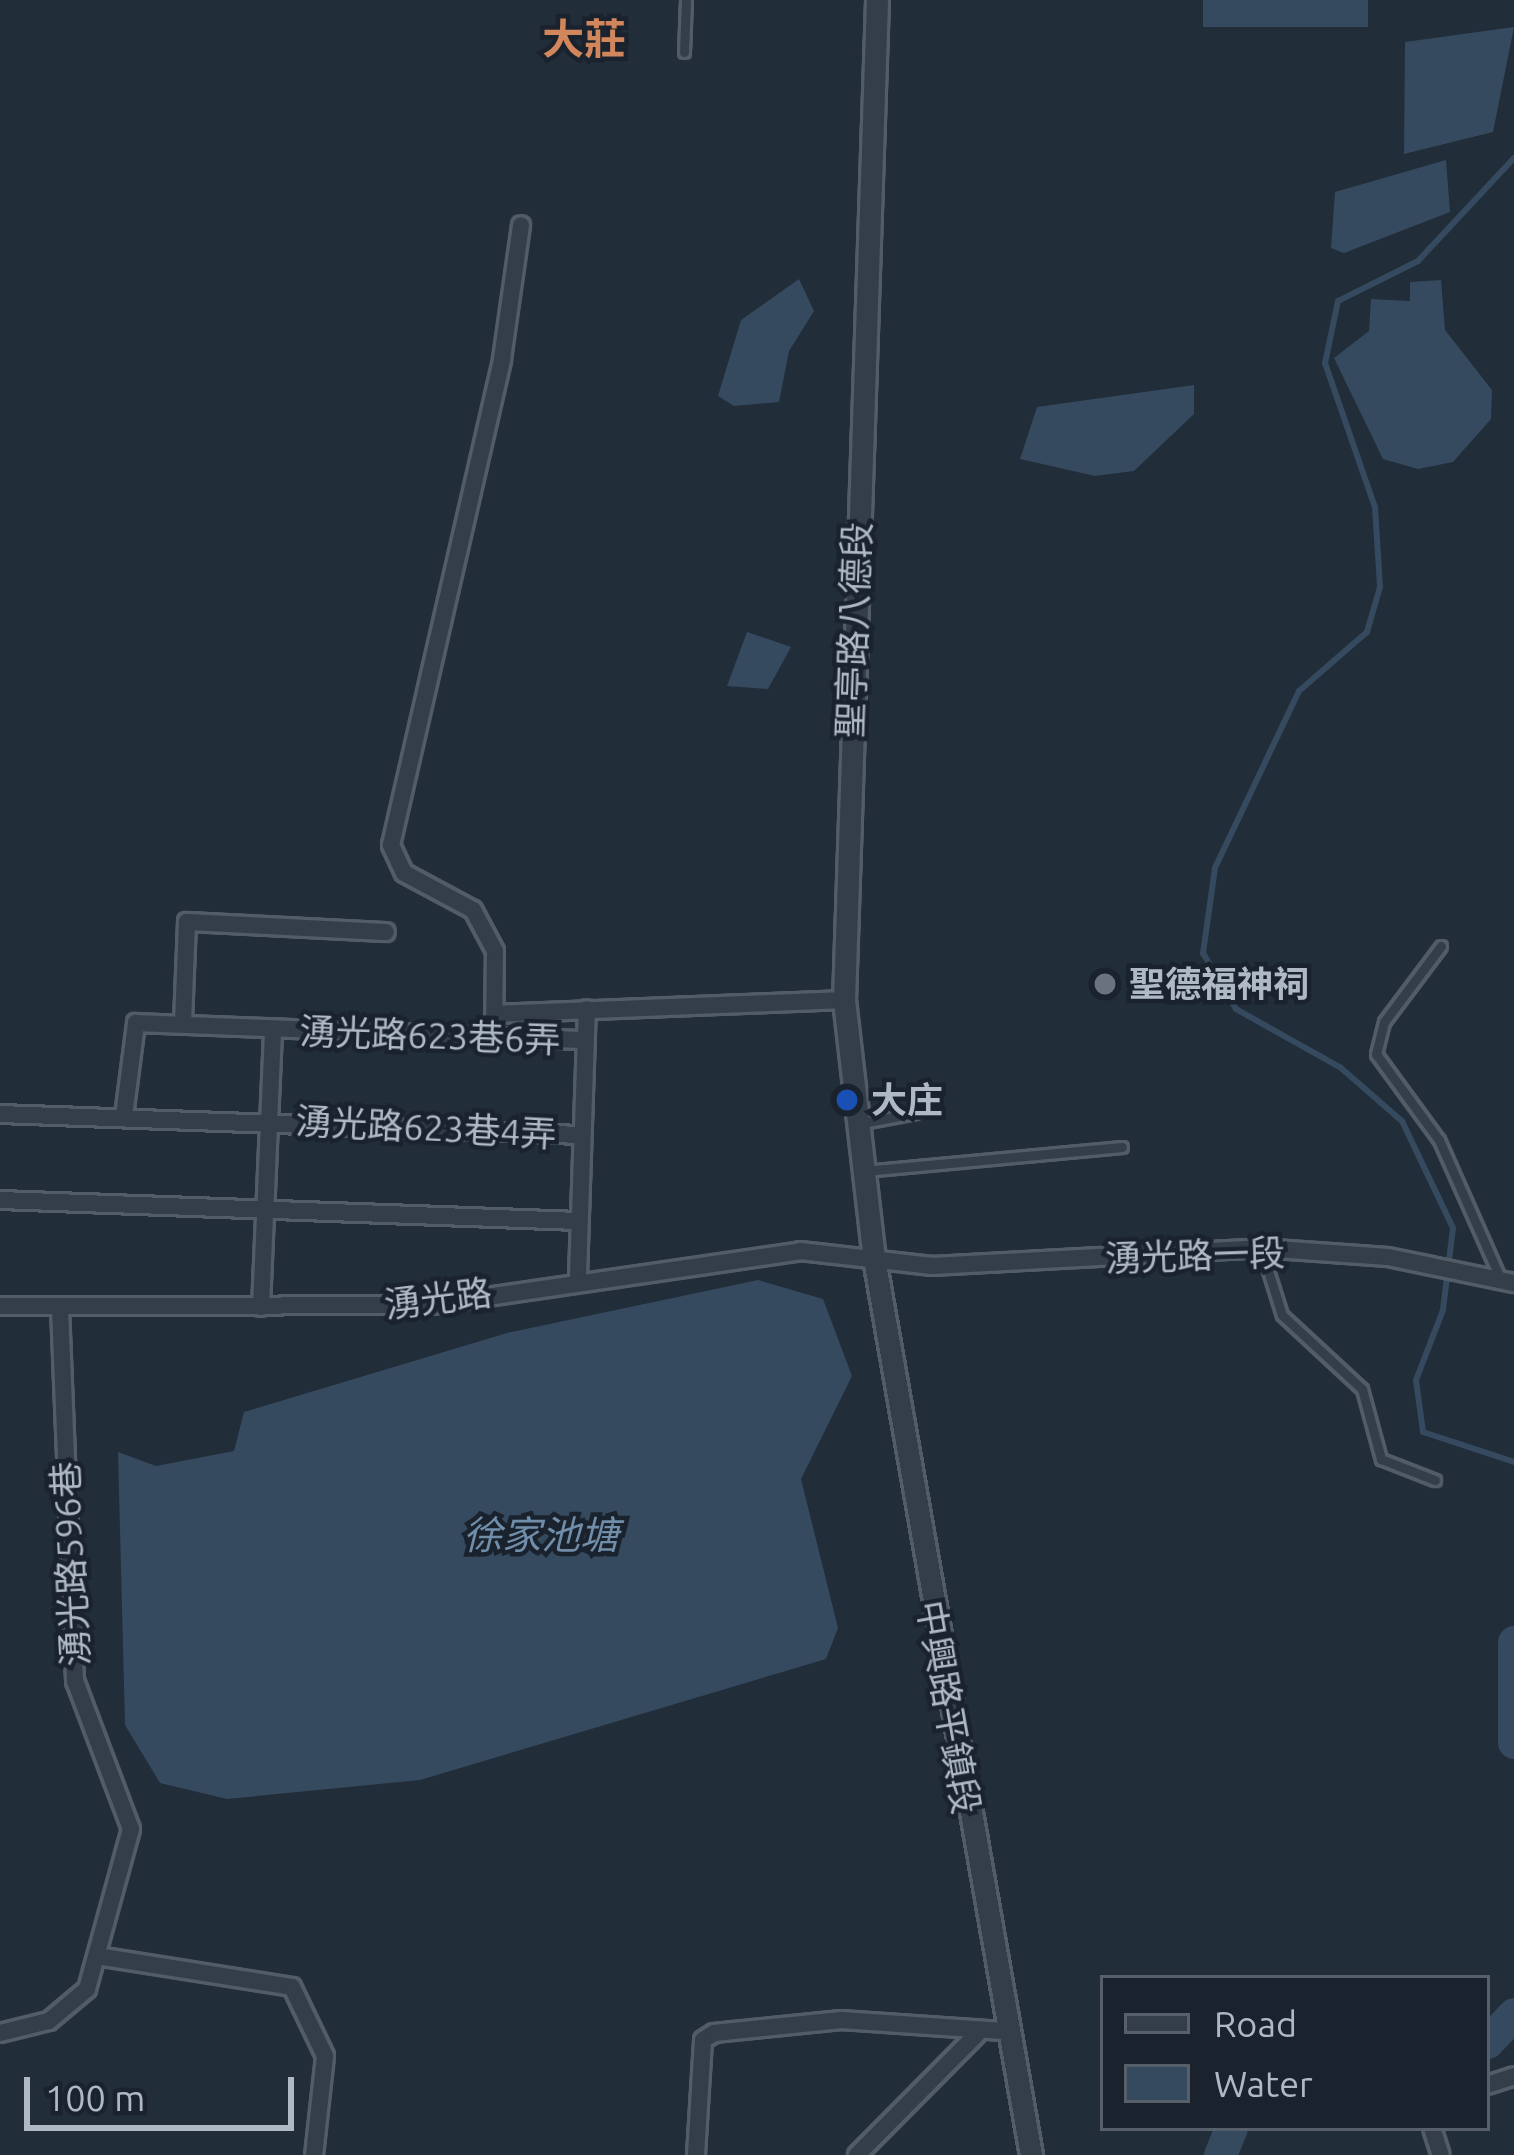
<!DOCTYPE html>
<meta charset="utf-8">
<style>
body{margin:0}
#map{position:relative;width:1514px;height:2155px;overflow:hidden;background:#212d38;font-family:Ubuntu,"Noto Sans TC",sans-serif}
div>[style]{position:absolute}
.water>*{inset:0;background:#354a5f;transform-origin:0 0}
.stream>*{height:6px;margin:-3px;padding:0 3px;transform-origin:3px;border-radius:3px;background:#354a5f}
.river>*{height:33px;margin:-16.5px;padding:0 16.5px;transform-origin:16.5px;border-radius:16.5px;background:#354a5f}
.roads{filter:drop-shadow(3px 0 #525c66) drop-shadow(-3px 0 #525c66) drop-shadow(0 3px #525c66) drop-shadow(0 -3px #525c66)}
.service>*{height:9px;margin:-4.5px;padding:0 4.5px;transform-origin:4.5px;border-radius:4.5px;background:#343e49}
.minor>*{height:16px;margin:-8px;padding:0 8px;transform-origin:8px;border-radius:8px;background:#343e49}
.tertiary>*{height:21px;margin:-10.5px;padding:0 10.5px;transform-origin:10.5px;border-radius:10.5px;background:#343e49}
.dots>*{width:33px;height:33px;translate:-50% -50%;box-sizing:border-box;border:6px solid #1a232d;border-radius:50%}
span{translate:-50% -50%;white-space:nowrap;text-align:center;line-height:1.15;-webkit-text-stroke:9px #1a232d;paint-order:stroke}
.street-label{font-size:36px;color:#afb9c5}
.poi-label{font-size:36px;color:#afb9c5;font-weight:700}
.left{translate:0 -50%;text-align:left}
.water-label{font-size:39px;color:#708da9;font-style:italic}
.quarter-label{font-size:42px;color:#d2865c;font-weight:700}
.legend{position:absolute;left:1100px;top:1975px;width:390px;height:156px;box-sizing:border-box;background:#1a232d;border:3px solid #565f6a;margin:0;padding:15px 21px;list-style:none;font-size:36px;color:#afb9c5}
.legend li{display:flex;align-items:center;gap:24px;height:60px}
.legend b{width:60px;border:3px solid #565f6a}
.scale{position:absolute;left:24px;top:2077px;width:270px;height:54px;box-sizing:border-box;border:6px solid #afb9c5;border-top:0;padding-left:15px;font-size:36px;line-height:42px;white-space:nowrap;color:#afb9c5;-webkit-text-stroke:9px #1a232d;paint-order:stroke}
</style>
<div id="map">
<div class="water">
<i style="left:1203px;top:0;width:165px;height:27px"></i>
<i style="clip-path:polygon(1514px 27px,1493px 132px,1404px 154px,1405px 42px)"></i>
<i style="clip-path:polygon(1446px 160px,1450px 212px,1344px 253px,1331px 248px,1335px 192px)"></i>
<i style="clip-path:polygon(799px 279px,814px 311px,789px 351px,779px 402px,734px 406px,718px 396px,741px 320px)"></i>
<i style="clip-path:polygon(1441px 280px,1445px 330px,1492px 390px,1491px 419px,1453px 462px,1418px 469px,1383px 459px,1334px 358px,1369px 331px,1371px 299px,1410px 301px,1410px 282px)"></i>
<i style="clip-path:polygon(1194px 385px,1194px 414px,1134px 471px,1095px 476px,1020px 459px,1037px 407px)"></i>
<i style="clip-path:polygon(747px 632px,791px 647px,768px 689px,727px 686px)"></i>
<i style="clip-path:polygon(758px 1280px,823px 1299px,852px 1376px,801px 1479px,838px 1628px,826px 1659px,420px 1780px,227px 1799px,160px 1783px,125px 1725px,118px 1452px,156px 1466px,234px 1451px,244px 1412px,507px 1333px)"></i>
</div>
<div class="stream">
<i style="left:1514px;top:158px;width:141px;rotate:133deg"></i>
<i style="left:1418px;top:261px;width:89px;rotate:153.4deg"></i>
<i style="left:1338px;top:301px;width:63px;rotate:101.8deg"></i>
<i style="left:1325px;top:363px;width:152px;rotate:70.9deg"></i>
<i style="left:1375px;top:507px;width:80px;rotate:86.4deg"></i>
<i style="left:1380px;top:587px;width:47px;rotate:106.1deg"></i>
<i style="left:1367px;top:632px;width:90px;rotate:139.1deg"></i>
<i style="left:1299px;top:691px;width:196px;rotate:115.4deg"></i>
<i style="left:1215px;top:868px;width:86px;rotate:98deg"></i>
<i style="left:1203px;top:953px;width:65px;rotate:59.5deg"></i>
<i style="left:1236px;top:1009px;width:120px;rotate:29.3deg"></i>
<i style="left:1341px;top:1068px;width:81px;rotate:41deg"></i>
<i style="left:1402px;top:1121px;width:119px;rotate:64.5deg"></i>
<i style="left:1453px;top:1228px;width:83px;rotate:97deg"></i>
<i style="left:1443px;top:1310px;width:75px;rotate:111.1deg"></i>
<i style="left:1416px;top:1380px;width:52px;rotate:82.3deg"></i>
<i style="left:1423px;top:1432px;width:96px;rotate:18.2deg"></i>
</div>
<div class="river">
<i style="left:1514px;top:1642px;width:100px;rotate:90deg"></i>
<i style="left:1487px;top:2042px;width:39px;rotate:-46deg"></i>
<i style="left:1220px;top:2155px;width:29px;rotate:-68deg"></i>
</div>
<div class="roads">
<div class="service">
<i style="left:684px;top:52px;width:52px;rotate:-87.8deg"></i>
<i style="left:1441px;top:946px;width:95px;rotate:126.9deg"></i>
<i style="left:1384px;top:1022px;width:33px;rotate:104deg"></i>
<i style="left:1376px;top:1054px;width:107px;rotate:53.8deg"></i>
<i style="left:1439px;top:1140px;width:153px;rotate:66.1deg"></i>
<i style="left:862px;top:1123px;width:54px;rotate:-10.7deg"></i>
<i style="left:864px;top:1171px;width:259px;rotate:-5.3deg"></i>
<i style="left:1261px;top:1248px;width:70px;rotate:72.6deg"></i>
<i style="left:1282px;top:1315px;width:109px;rotate:42.8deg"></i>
<i style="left:1362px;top:1389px;width:73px;rotate:74.8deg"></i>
<i style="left:1381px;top:1459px;width:58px;rotate:21.3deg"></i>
</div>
<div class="minor">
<i style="left:495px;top:1014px;width:349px;rotate:-2.3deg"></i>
<i style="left:183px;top:1022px;width:100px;rotate:-87.7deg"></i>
<i style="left:187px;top:922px;width:199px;rotate:2.9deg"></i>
<i style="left:494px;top:1040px;width:89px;rotate:-89.4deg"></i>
<i style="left:495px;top:951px;width:47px;rotate:-118.2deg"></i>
<i style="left:473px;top:910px;width:78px;rotate:-151.8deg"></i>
<i style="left:404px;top:873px;width:31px;rotate:-115deg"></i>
<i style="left:391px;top:845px;width:499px;rotate:-77.1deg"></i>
<i style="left:502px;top:359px;width:135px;rotate:-81.9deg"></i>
<i style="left:0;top:1114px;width:582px;rotate:2.07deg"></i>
<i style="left:124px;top:1116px;width:94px;rotate:-82.6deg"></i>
<i style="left:136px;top:1023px;width:450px;rotate:2.2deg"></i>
<i style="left:0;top:1200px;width:577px;rotate:2.08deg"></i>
<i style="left:578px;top:1276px;width:267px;rotate:-88.1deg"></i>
<i style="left:0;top:1306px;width:432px;rotate:-0.1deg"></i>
<i style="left:432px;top:1305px;width:372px;rotate:-8.3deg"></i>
<i style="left:800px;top:1251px;width:133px;rotate:6.5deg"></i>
<i style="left:932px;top:1266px;width:329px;rotate:-3.1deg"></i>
<i style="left:1261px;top:1248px;width:127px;rotate:4.1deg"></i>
<i style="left:1388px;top:1257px;width:129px;rotate:11.7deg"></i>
<i style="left:261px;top:1307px;width:277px;rotate:-87.5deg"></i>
<i style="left:97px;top:1956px;width:197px;rotate:9deg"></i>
<i style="left:292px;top:1987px;width:76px;rotate:64.4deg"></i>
<i style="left:325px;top:2056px;width:100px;rotate:96.3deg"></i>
<i style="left:0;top:2033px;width:50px;rotate:-13.8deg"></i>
<i style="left:49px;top:2021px;width:50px;rotate:-40.1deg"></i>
<i style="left:87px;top:1989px;width:166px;rotate:-74.6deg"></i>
<i style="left:131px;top:1829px;width:158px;rotate:-110.7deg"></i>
<i style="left:75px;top:1681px;width:371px;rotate:-92.3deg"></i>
<i style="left:1487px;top:2085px;width:28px;rotate:-18deg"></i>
<i style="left:1432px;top:2128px;width:28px;rotate:72deg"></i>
<i style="left:696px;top:2155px;width:115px;rotate:-86.5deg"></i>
<i style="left:703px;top:2040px;width:13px;rotate:-32deg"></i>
<i style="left:714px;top:2033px;width:128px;rotate:-5.8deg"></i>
<i style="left:841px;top:2020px;width:162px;rotate:3.9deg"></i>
<i style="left:857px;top:2155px;width:170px;rotate:-45.2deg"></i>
</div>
<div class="tertiary">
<i style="left:877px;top:0;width:1001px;rotate:91.89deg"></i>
<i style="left:844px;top:1000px;width:260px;rotate:83.4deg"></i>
<i style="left:874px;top:1258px;width:911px;rotate:80.07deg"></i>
</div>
</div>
<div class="dots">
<i style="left:1105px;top:984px;background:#6b7280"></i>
<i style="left:847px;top:1100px;background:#1a4fb4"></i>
</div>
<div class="street-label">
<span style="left:853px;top:630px;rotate:-88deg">聖亭路八德段</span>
<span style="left:430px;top:1035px;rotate:2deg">湧光路623巷6弄</span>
<span style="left:426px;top:1127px;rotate:3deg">湧光路623巷4弄</span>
<span style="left:1195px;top:1255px;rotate:-2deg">湧光路一段</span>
<span style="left:438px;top:1298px;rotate:-7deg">湧光路</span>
<span style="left:70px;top:1564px;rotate:-93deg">湧光路596巷</span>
<span style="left:949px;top:1707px;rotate:80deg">中興路平鎮段</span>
</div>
<div class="poi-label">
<span class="left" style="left:1129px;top:984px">聖德福神祠</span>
<span class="left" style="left:871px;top:1100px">大庄</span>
</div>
<div class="water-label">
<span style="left:541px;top:1535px">徐家池塘</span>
</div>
<div class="quarter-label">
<span style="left:584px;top:39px">大莊</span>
</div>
<ul class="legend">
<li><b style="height:15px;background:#343e49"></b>Road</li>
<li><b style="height:33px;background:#354a5f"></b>Water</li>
</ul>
<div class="scale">100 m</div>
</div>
